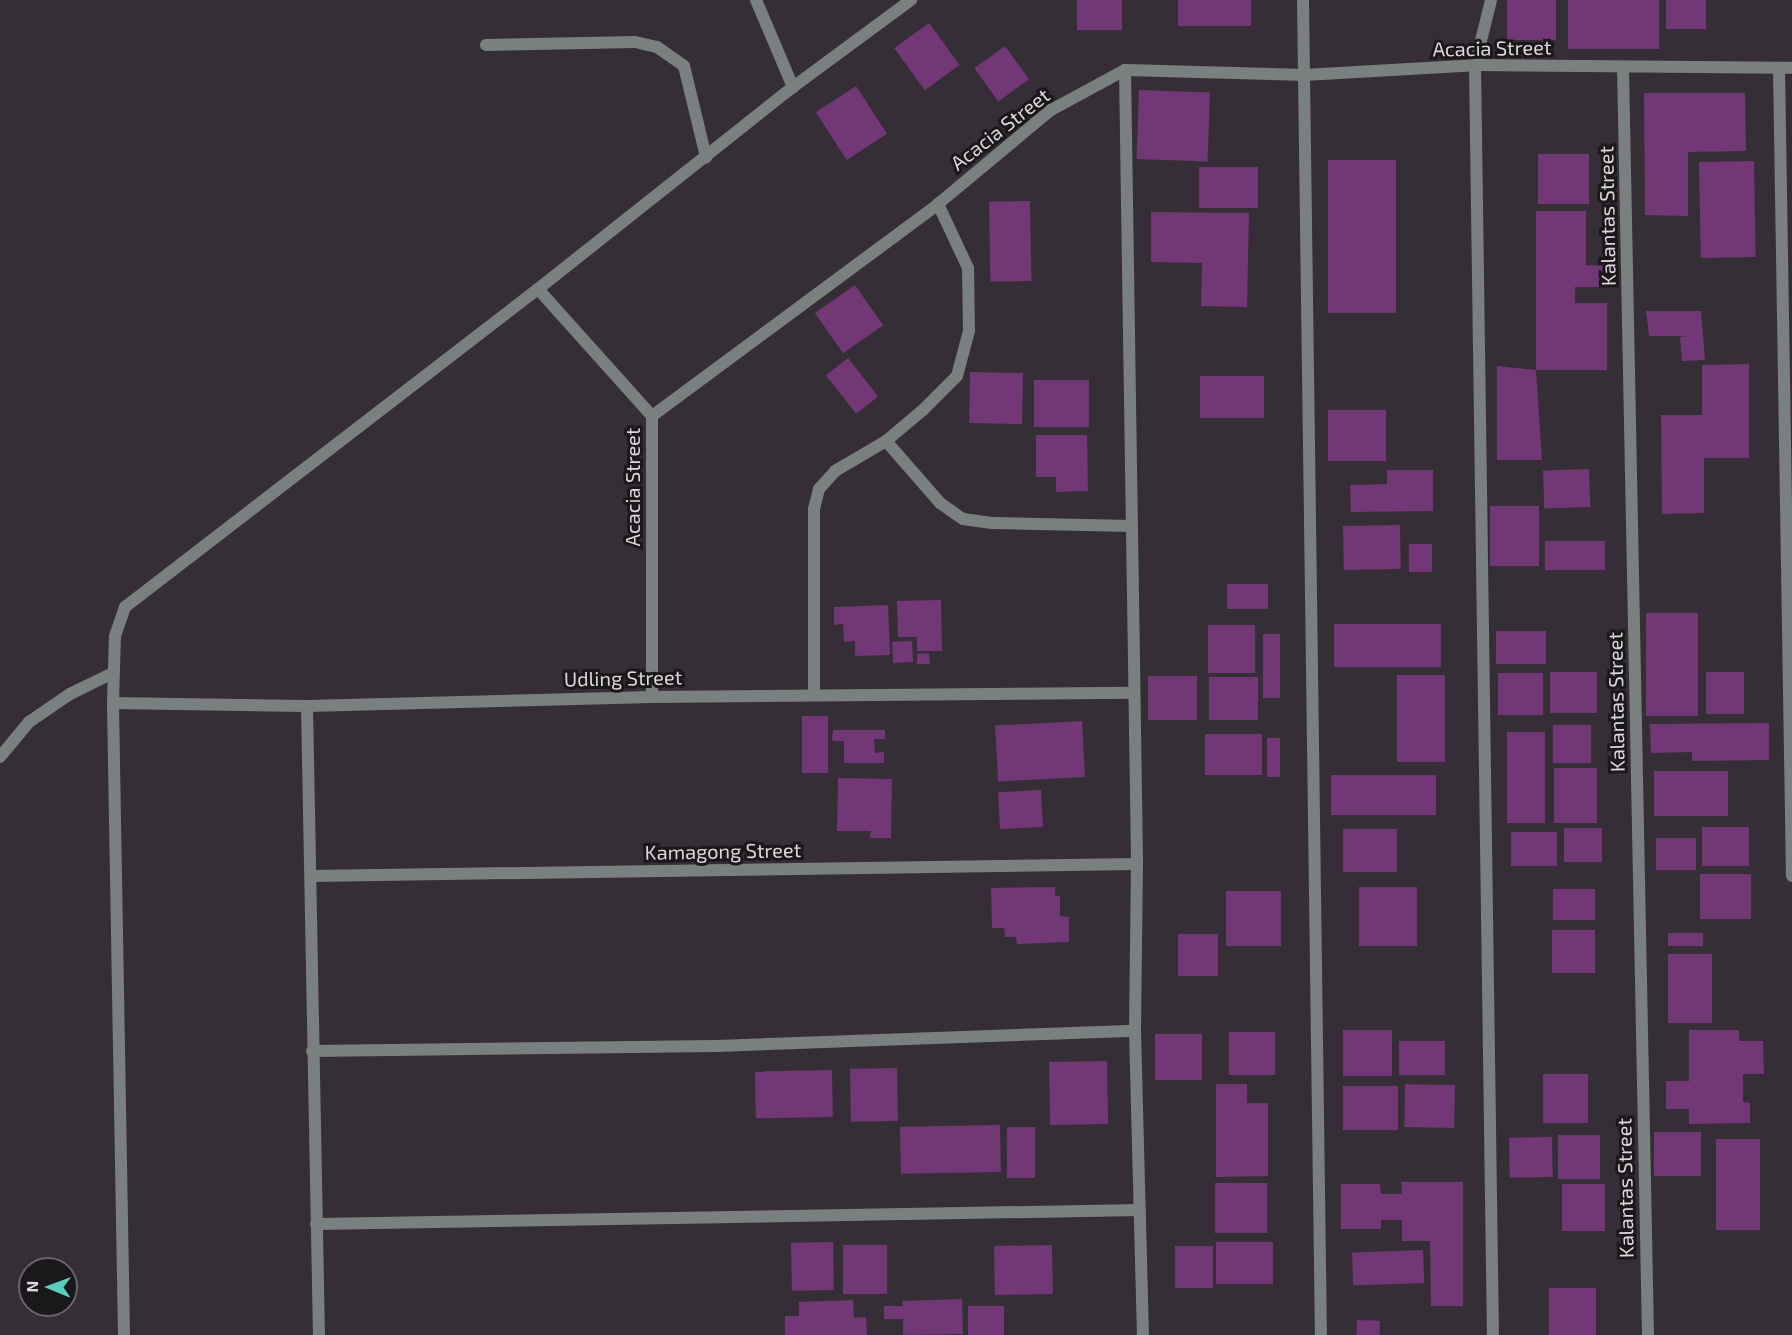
<!DOCTYPE html>
<style>
body{margin:0}
#map{position:relative;width:1792px;height:1335px;overflow:hidden;background:#362e36;font-family:"Exo 2",sans-serif}
div>[style]{position:absolute}
.building>*{inset:0;background:#723775;transform-origin:0 0}
.minor>*{height:12px;margin:-6px;padding:0 6px;transform-origin:6px;border-radius:6px;background:#7a807f}
span{translate:-50% -50%;white-space:nowrap;text-align:center;line-height:1.15;-webkit-text-stroke:6px #1b181b;paint-order:stroke}
.street-label{font-size:20px;color:#dcd7dc}
.north{position:absolute;left:18px;top:1257px;width:60px;height:60px;box-sizing:border-box;background:#1b181b;border:2px solid #686468;border-radius:50%;rotate:271deg;font-size:16px;font-weight:700;line-height:24px;text-align:center;color:#dcd7dc}
.north::after{content:'';display:block;margin:auto;width:21px;height:27px;background:#5bcebb;clip-path:polygon(50% 0,100% 100%,50% 72%,0 100%)}
</style>
<div id="map">
<div class="building">
<i style="left:1077px;top:0;width:45px;height:30px"></i>
<i style="left:1178px;top:0;width:73px;height:26px"></i>
<i style="left:1507px;top:0;width:49px;height:40px"></i>
<i style="left:1568px;top:0;width:91px;height:49px"></i>
<i style="left:1666px;top:0;width:40px;height:29px"></i>
<i style="left:929px;top:23px;width:52px;height:43px;rotate:54deg"></i>
<i style="left:1005px;top:46px;width:41px;height:38px;rotate:54deg"></i>
<i style="left:856px;top:86px;width:57px;height:48px;rotate:57deg"></i>
<i style="left:1139px;top:90px;width:71px;height:69px;rotate:2deg"></i>
<i style="clip-path:polygon(1644px 93px,1745px 93px,1746px 151px,1688px 152px,1688px 216px,1645px 215px)"></i>
<i style="left:1538px;top:154px;width:51px;height:50px"></i>
<i style="left:1328px;top:160px;width:68px;height:153px"></i>
<i style="left:1754px;top:161px;width:96px;height:55px;rotate:89deg"></i>
<i style="left:1199px;top:167px;width:59px;height:41px"></i>
<i style="left:1030px;top:201px;width:80px;height:41px;rotate:89deg"></i>
<i style="clip-path:polygon(1536px 211px,1586px 211px,1586px 265px,1607px 266px,1607px 287px,1575px 287px,1575px 303px,1607px 303px,1607px 370px,1536px 370px)"></i>
<i style="clip-path:polygon(1151px 212px,1249px 213px,1247px 307px,1201px 306px,1202px 263px,1151px 262px)"></i>
<i style="left:855px;top:285px;width:49px;height:49px;rotate:55deg"></i>
<i style="clip-path:polygon(1646px 311px,1701px 311px,1705px 360px,1682px 361px,1680px 337px,1687px 336px,1649px 336px)"></i>
<i style="left:848px;top:358px;width:49px;height:28px;rotate:52deg"></i>
<i style="clip-path:polygon(1749px 364px,1749px 458px,1704px 458px,1704px 513px,1662px 514px,1661px 415px,1702px 415px,1702px 365px)"></i>
<i style="clip-path:polygon(1497px 366px,1536px 370px,1542px 460px,1497px 460px)"></i>
<i style="left:1023px;top:373px;width:51px;height:53px;rotate:91deg"></i>
<i style="left:1200px;top:376px;width:64px;height:42px"></i>
<i style="left:1034px;top:380px;width:55px;height:47px"></i>
<i style="left:1328px;top:410px;width:58px;height:51px"></i>
<i style="clip-path:polygon(1036px 435px,1087px 435px,1088px 491px,1056px 492px,1056px 477px,1036px 477px)"></i>
<i style="left:1589px;top:469px;width:38px;height:46px;rotate:88deg"></i>
<i style="clip-path:polygon(1387px 470px,1433px 470px,1433px 511px,1351px 512px,1350px 485px,1387px 484px)"></i>
<i style="left:1490px;top:506px;width:49px;height:60px"></i>
<i style="left:1400px;top:525px;width:44px;height:57px;rotate:89deg"></i>
<i style="left:1545px;top:541px;width:60px;height:29px"></i>
<i style="left:1409px;top:544px;width:23px;height:28px"></i>
<i style="left:1227px;top:584px;width:41px;height:25px"></i>
<i style="clip-path:polygon(941px 600px,942px 651px,917px 651px,917px 637px,898px 637px,897px 601px)"></i>
<i style="clip-path:polygon(888px 605px,890px 655px,855px 656px,855px 641px,844px 642px,843px 624px,834px 625px,834px 607px)"></i>
<i style="left:1646px;top:613px;width:52px;height:103px"></i>
<i style="left:1441px;top:624px;width:43px;height:107px;rotate:90deg"></i>
<i style="left:1208px;top:625px;width:47px;height:48px"></i>
<i style="left:1496px;top:631px;width:50px;height:33px"></i>
<i style="left:1263px;top:634px;width:17px;height:64px"></i>
<i style="left:912px;top:641px;width:21px;height:20px;rotate:87deg"></i>
<i style="clip-path:polygon(929px 653px,930px 664px,917px 664px,917px 654px)"></i>
<i style="left:1550px;top:672px;width:47px;height:41px"></i>
<i style="left:1744px;top:672px;width:42px;height:38px;rotate:90deg"></i>
<i style="left:1543px;top:673px;width:42px;height:45px;rotate:90deg"></i>
<i style="left:1397px;top:675px;width:48px;height:87px"></i>
<i style="left:1197px;top:676px;width:44px;height:49px;rotate:90deg"></i>
<i style="left:1258px;top:677px;width:43px;height:49px;rotate:90deg"></i>
<i style="left:802px;top:716px;width:26px;height:57px"></i>
<i style="left:1082px;top:721px;width:56px;height:87px;rotate:87deg"></i>
<i style="clip-path:polygon(1769px 723px,1769px 760px,1692px 761px,1692px 752px,1651px 753px,1650px 724px)"></i>
<i style="left:1553px;top:725px;width:38px;height:38px"></i>
<i style="clip-path:polygon(833px 730px,885px 730px,885px 739px,874px 739px,875px 753px,884px 752px,884px 763px,844px 763px,844px 741px,832px 741px)"></i>
<i style="left:1507px;top:732px;width:38px;height:91px"></i>
<i style="left:1205px;top:734px;width:57px;height:41px"></i>
<i style="left:1267px;top:738px;width:13px;height:39px"></i>
<i style="left:1554px;top:768px;width:43px;height:55px"></i>
<i style="left:1654px;top:771px;width:74px;height:45px"></i>
<i style="left:1331px;top:775px;width:105px;height:40px"></i>
<i style="clip-path:polygon(838px 778px,892px 779px,891px 838px,870px 838px,871px 831px,837px 831px)"></i>
<i style="left:1041px;top:790px;width:37px;height:43px;rotate:87deg"></i>
<i style="left:1749px;top:827px;width:39px;height:47px;rotate:90deg"></i>
<i style="left:1564px;top:828px;width:38px;height:34px"></i>
<i style="left:1343px;top:829px;width:54px;height:43px"></i>
<i style="left:1511px;top:832px;width:46px;height:34px"></i>
<i style="left:1696px;top:838px;width:32px;height:40px;rotate:90deg"></i>
<i style="left:1700px;top:874px;width:51px;height:45px"></i>
<i style="clip-path:polygon(1055px 887px,1055px 896px,1060px 896px,1060px 916px,1069px 917px,1069px 942px,1017px 944px,1016px 937px,1005px 937px,1004px 928px,992px 928px,991px 888px)"></i>
<i style="left:1417px;top:887px;width:59px;height:58px;rotate:90deg"></i>
<i style="left:1595px;top:889px;width:31px;height:42px;rotate:90deg"></i>
<i style="left:1226px;top:891px;width:55px;height:55px"></i>
<i style="left:1552px;top:930px;width:43px;height:43px"></i>
<i style="left:1668px;top:933px;width:35px;height:13px"></i>
<i style="left:1178px;top:934px;width:40px;height:42px"></i>
<i style="left:1668px;top:954px;width:44px;height:69px"></i>
<i style="left:1392px;top:1030px;width:46px;height:49px;rotate:90deg"></i>
<i style="clip-path:polygon(1689px 1030px,1739px 1030px,1739px 1041px,1763px 1041px,1764px 1074px,1743px 1074px,1743px 1102px,1750px 1103px,1750px 1123px,1689px 1124px,1689px 1109px,1666px 1109px,1666px 1081px,1689px 1081px)"></i>
<i style="left:1229px;top:1032px;width:46px;height:43px"></i>
<i style="left:1155px;top:1034px;width:47px;height:46px"></i>
<i style="left:1399px;top:1041px;width:46px;height:34px"></i>
<i style="left:1107px;top:1061px;width:63px;height:58px;rotate:89deg"></i>
<i style="left:897px;top:1068px;width:53px;height:47px;rotate:89deg"></i>
<i style="left:832px;top:1070px;width:47px;height:77px;rotate:89deg"></i>
<i style="left:1588px;top:1074px;width:49px;height:45px;rotate:90deg"></i>
<i style="clip-path:polygon(1216px 1084px,1247px 1084px,1247px 1103px,1268px 1103px,1268px 1176px,1216px 1177px)"></i>
<i style="left:1455px;top:1085px;width:43px;height:50px;rotate:91deg"></i>
<i style="left:1343px;top:1086px;width:55px;height:44px"></i>
<i style="left:1000px;top:1125px;width:47px;height:100px;rotate:89deg"></i>
<i style="left:1007px;top:1127px;width:28px;height:51px"></i>
<i style="left:1654px;top:1132px;width:47px;height:44px"></i>
<i style="left:1600px;top:1135px;width:44px;height:42px;rotate:90deg"></i>
<i style="left:1552px;top:1137px;width:40px;height:43px;rotate:89deg"></i>
<i style="left:1760px;top:1139px;width:91px;height:44px;rotate:90deg"></i>
<i style="clip-path:polygon(1401px 1182px,1463px 1182px,1463px 1306px,1431px 1306px,1430px 1241px,1402px 1241px,1402px 1220px,1381px 1220px,1381px 1229px,1341px 1229px,1341px 1184px,1380px 1184px,1381px 1194px,1402px 1194px)"></i>
<i style="left:1215px;top:1183px;width:52px;height:50px"></i>
<i style="left:1605px;top:1184px;width:47px;height:43px;rotate:90deg"></i>
<i style="left:833px;top:1242px;width:48px;height:42px;rotate:89deg"></i>
<i style="left:1273px;top:1242px;width:42px;height:57px;rotate:90deg"></i>
<i style="left:887px;top:1245px;width:49px;height:44px;rotate:90deg"></i>
<i style="left:1052px;top:1245px;width:49px;height:58px;rotate:89deg"></i>
<i style="left:1175px;top:1246px;width:38px;height:42px"></i>
<i style="left:1423px;top:1250px;width:33px;height:71px;rotate:88deg"></i>
<i style="left:1549px;top:1288px;width:47px;height:47px"></i>
<i style="clip-path:polygon(962px 1299px,963px 1334px,903px 1335px,903px 1319px,884px 1319px,884px 1306px,903px 1306px,902px 1301px)"></i>
<i style="clip-path:polygon(853px 1300px,854px 1318px,866px 1317px,867px 1335px,785px 1335px,785px 1316px,799px 1316px,799px 1302px)"></i>
<i style="left:1004px;top:1306px;width:29px;height:36px;rotate:90deg"></i>
<i style="left:1357px;top:1320px;width:23px;height:15px;rotate:2deg"></i>
</div>
<div class="minor">
<i style="left:756px;top:0;width:95px;rotate:67deg"></i>
<i style="left:1303px;top:0;width:1335px;rotate:89.23deg"></i>
<i style="left:1491px;top:0;width:67px;rotate:103.8deg"></i>
<i style="left:1475px;top:65px;width:1270px;rotate:89.19deg"></i>
<i style="left:486px;top:45px;width:149px;rotate:-1.2deg"></i>
<i style="left:635px;top:42px;width:23px;rotate:13deg"></i>
<i style="left:657px;top:47px;width:33px;rotate:35deg"></i>
<i style="left:684px;top:66px;width:94px;rotate:76.4deg"></i>
<i style="left:1623px;top:68px;width:1267px;rotate:88.87deg"></i>
<i style="left:1779px;top:68px;width:808px;rotate:89.08deg"></i>
<i style="left:1125px;top:70px;width:794px;rotate:89.13deg"></i>
<i style="left:1137px;top:864px;width:167px;rotate:90.7deg"></i>
<i style="left:1135px;top:1031px;width:304px;rotate:88.5deg"></i>
<i style="left:538px;top:289px;width:171px;rotate:48.1deg"></i>
<i style="left:886px;top:441px;width:82px;rotate:48.9deg"></i>
<i style="left:940px;top:503px;width:28px;rotate:35deg"></i>
<i style="left:963px;top:519px;width:29px;rotate:8deg"></i>
<i style="left:992px;top:523px;width:139px;rotate:1.2deg"></i>
<i style="left:814px;top:695px;width:186px;rotate:-90deg"></i>
<i style="left:814px;top:509px;width:21px;rotate:-76deg"></i>
<i style="left:819px;top:489px;width:24px;rotate:-48deg"></i>
<i style="left:835px;top:471px;width:59px;rotate:-30.5deg"></i>
<i style="left:886px;top:441px;width:48px;rotate:-40deg"></i>
<i style="left:923px;top:410px;width:48px;rotate:-45deg"></i>
<i style="left:957px;top:376px;width:47px;rotate:-75.1deg"></i>
<i style="left:969px;top:331px;width:63px;rotate:-90.9deg"></i>
<i style="left:968px;top:268px;width:71px;rotate:-115.1deg"></i>
<i style="left:652px;top:697px;width:281px;rotate:-90deg"></i>
<i style="left:652px;top:416px;width:356px;rotate:-36.5deg"></i>
<i style="left:938px;top:204px;width:147px;rotate:-39.8deg"></i>
<i style="left:1051px;top:110px;width:84px;rotate:-28.4deg"></i>
<i style="left:1125px;top:70px;width:179px;rotate:1.6deg"></i>
<i style="left:1304px;top:75px;width:171px;rotate:-3.3deg"></i>
<i style="left:1475px;top:65px;width:317px;rotate:0.5deg"></i>
<i style="left:113px;top:703px;width:194px;rotate:0.9deg"></i>
<i style="left:307px;top:706px;width:345px;rotate:-1.5deg"></i>
<i style="left:652px;top:697px;width:482px;rotate:-0.5deg"></i>
<i style="left:307px;top:706px;width:629px;rotate:88.91deg"></i>
<i style="left:0;top:757px;width:45px;rotate:-50.4deg"></i>
<i style="left:29px;top:722px;width:50px;rotate:-34.3deg"></i>
<i style="left:70px;top:694px;width:48px;rotate:-26deg"></i>
<i style="left:311px;top:876px;width:826px;rotate:-0.83deg"></i>
<i style="left:312px;top:1051px;width:405px;rotate:-0.7deg"></i>
<i style="left:717px;top:1046px;width:418px;rotate:-2.1deg"></i>
<i style="left:316px;top:1224px;width:824px;rotate:-0.97deg"></i>
<i style="left:124px;top:1335px;width:632px;rotate:-91deg"></i>
<i style="left:113px;top:703px;width:67px;rotate:-88.3deg"></i>
<i style="left:115px;top:636px;width:31px;rotate:-71deg"></i>
<i style="left:125px;top:607px;width:521px;rotate:-37.6deg"></i>
<i style="left:538px;top:289px;width:325px;rotate:-38.4deg"></i>
<i style="left:793px;top:87px;width:147px;rotate:-36.4deg"></i>
</div>
<div class="street-label">
<span style="left:1492px;top:48px;rotate:-1deg">Acacia Street</span>
<span style="left:1000px;top:129px;rotate:-38deg">Acacia Street</span>
<span style="left:1607px;top:216px;rotate:-91deg">Kalantas Street</span>
<span style="left:632px;top:487px;rotate:-90deg">Acacia Street</span>
<span style="left:623px;top:678px;rotate:-1deg">Udling Street</span>
<span style="left:1616px;top:702px;rotate:-91deg">Kalantas Street</span>
<span style="left:723px;top:851px;rotate:-1deg">Kamagong Street</span>
<span style="left:1625px;top:1188px;rotate:-91deg">Kalantas Street</span>
</div>
<div class="north">N</div>
</div>
